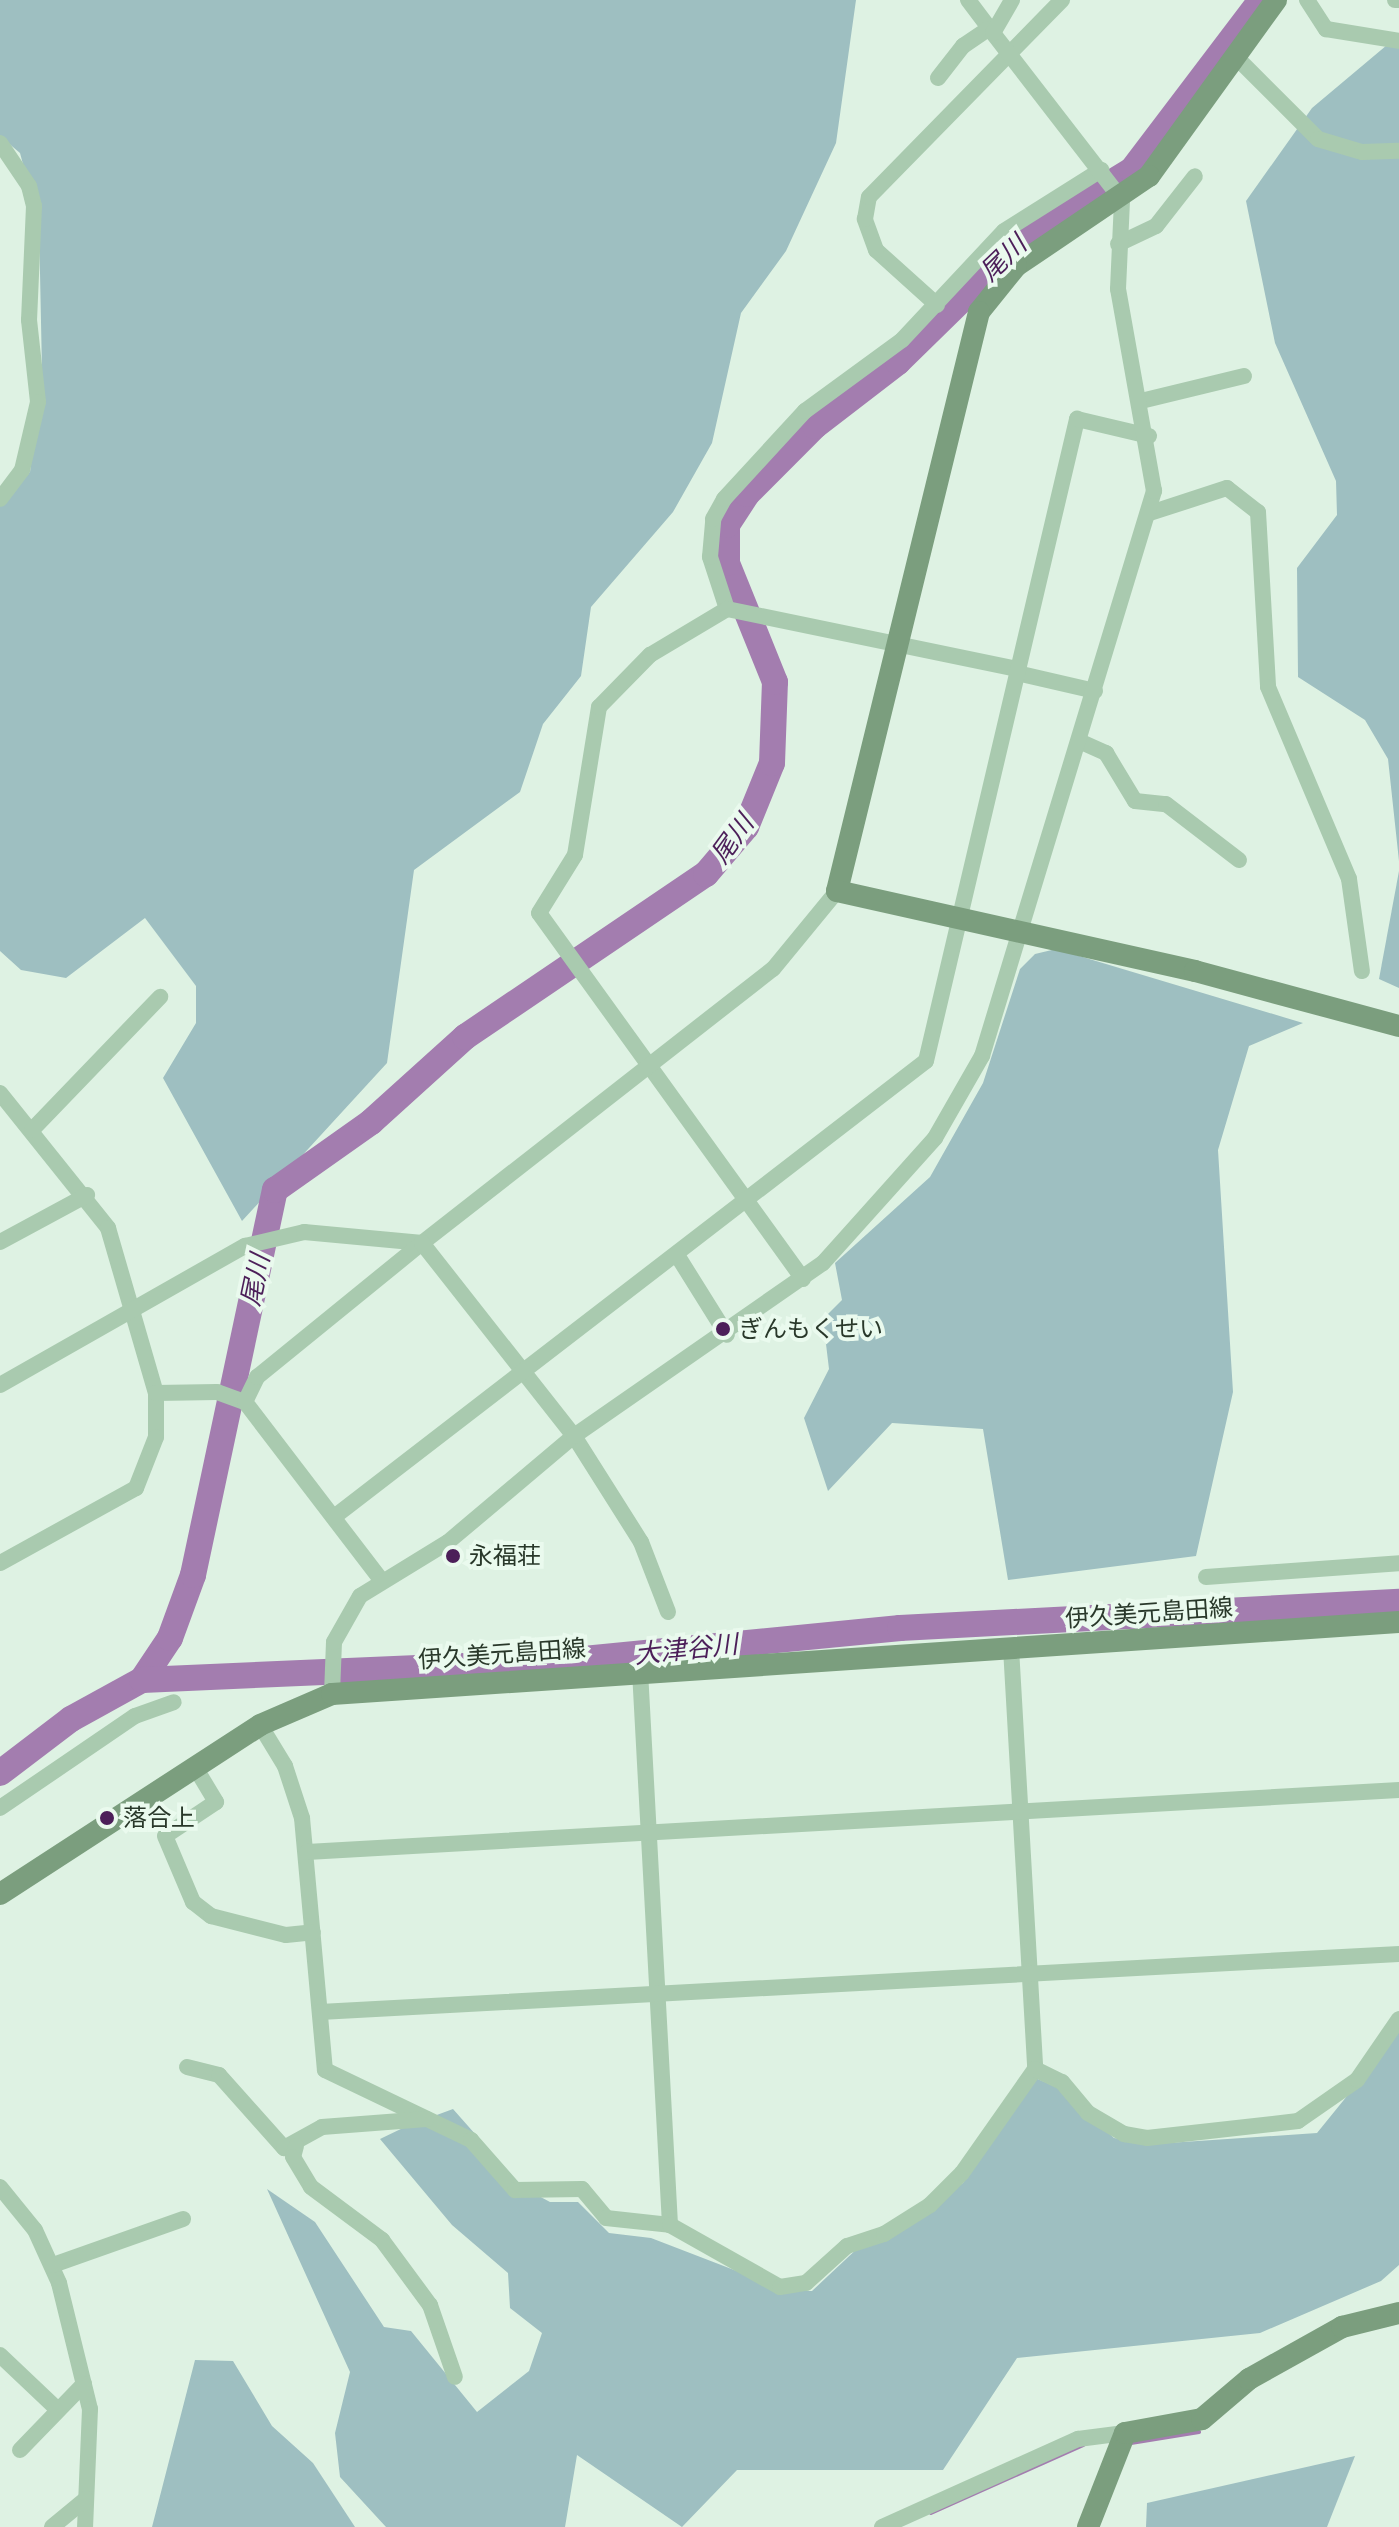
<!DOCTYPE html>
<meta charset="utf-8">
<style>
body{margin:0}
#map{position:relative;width:1399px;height:2527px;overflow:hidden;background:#def2e3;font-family:"PT Sans","Noto Sans JP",sans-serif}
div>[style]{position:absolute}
.green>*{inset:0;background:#9ebfc1}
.stream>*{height:4px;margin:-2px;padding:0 2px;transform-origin:2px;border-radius:2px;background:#a37daf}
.river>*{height:26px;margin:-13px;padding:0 13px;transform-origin:13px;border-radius:13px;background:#a37daf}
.street>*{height:16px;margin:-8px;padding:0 8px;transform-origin:8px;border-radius:8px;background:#a9caaf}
.secondary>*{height:22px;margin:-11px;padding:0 11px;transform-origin:11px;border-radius:11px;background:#7b9e7e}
.dots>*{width:22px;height:22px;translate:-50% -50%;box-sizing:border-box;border:4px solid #eafaee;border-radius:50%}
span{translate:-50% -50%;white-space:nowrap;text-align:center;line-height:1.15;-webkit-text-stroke:8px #eafaee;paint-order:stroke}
.poi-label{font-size:24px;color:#29382a}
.left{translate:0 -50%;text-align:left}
.street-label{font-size:24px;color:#29382a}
.water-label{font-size:26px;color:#4c1f59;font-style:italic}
</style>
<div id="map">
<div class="green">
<i style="clip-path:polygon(0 0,856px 0,836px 143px,786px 251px,741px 313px,712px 443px,673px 512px,591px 607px,581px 676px,543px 724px,520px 792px,414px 870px,387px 1063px,242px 1221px,163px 1078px,196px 1023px,196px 986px,145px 918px,66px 978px,21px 970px,0 951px,0 499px,30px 472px,42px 370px,39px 224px,20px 153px,0 136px)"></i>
<i style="clip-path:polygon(1387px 45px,1399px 48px,1399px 861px,1388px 759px,1365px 720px,1298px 677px,1297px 568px,1337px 515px,1336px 481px,1275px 343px,1246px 201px,1312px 108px)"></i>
<i style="clip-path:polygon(1399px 871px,1399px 988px,1379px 979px)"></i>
<i style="clip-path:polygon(1056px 949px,1303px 1023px,1249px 1046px,1218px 1150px,1233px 1392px,1196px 1556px,1008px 1580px,983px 1429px,892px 1423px,828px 1491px,804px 1418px,829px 1369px,823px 1319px,842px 1300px,835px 1263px,930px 1177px,983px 1083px,1020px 969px,1035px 954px)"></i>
<i style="clip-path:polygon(1399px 2032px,1399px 2265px,1381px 2281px,1260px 2333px,1017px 2358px,943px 2470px,737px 2470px,682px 2527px,577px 2455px,565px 2527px,386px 2527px,340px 2477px,335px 2433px,350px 2372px,267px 2189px,315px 2222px,384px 2327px,411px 2331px,477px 2412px,529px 2371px,542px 2333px,510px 2308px,508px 2273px,452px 2225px,380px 2139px,407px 2126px,453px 2109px,522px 2187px,550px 2202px,578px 2202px,609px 2233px,651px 2238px,789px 2291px,812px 2291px,861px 2245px,963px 2183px,1033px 2077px,1061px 2089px,1114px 2138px,1153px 2144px,1317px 2133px)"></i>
<i style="clip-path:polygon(195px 2360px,233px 2361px,272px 2426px,313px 2463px,355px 2527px,152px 2527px)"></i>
<i style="clip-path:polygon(1355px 2456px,1327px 2527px,1146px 2527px,1147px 2503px)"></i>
</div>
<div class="stream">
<i style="left:1131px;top:2443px;width:69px;rotate:-9.2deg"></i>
<i style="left:931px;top:2513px;width:167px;rotate:-24.1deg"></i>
</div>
<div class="river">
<i style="left:142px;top:1680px;width:50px;rotate:-56.3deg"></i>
<i style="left:170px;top:1638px;width:67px;rotate:-69.9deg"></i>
<i style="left:193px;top:1575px;width:394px;rotate:-78deg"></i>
<i style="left:275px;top:1190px;width:118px;rotate:-35.3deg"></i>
<i style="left:371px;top:1122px;width:127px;rotate:-42.1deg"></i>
<i style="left:465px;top:1037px;width:291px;rotate:-34.1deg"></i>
<i style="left:706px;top:874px;width:62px;rotate:-49.6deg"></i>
<i style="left:746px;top:827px;width:69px;rotate:-67.9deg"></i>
<i style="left:772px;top:763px;width:81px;rotate:-87.9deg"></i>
<i style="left:775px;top:682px;width:128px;rotate:-112deg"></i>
<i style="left:727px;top:563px;width:38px;rotate:-90deg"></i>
<i style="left:727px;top:525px;width:37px;rotate:-57deg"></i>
<i style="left:747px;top:494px;width:96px;rotate:-45deg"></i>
<i style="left:815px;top:426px;width:105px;rotate:-37.6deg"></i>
<i style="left:898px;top:362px;width:187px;rotate:-44.4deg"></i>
<i style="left:1032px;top:231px;width:117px;rotate:-31.4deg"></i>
<i style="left:1132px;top:170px;width:213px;rotate:-52.8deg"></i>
<i style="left:0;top:1773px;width:89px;rotate:-37.3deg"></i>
<i style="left:71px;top:1719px;width:81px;rotate:-28.8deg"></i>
<i style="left:142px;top:1680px;width:411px;rotate:-2.5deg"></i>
<i style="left:553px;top:1662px;width:349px;rotate:-5.6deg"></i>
<i style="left:900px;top:1628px;width:500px;rotate:-3deg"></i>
</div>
<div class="street">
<i style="left:968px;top:0;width:41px;rotate:52.9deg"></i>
<i style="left:1307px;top:0;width:35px;rotate:57deg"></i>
<i style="left:1326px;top:29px;width:74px;rotate:9.3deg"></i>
<i style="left:1395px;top:0;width:4px"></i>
<i style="left:1236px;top:57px;width:116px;rotate:45deg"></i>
<i style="left:1318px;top:139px;width:46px;rotate:16.5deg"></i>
<i style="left:1362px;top:152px;width:37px;rotate:-2deg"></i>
<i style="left:938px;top:78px;width:41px;rotate:-52deg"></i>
<i style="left:963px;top:46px;width:30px;rotate:-34deg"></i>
<i style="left:0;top:143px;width:52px;rotate:56deg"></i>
<i style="left:29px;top:186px;width:21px;rotate:76deg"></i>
<i style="left:34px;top:206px;width:114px;rotate:92.5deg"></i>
<i style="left:29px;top:320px;width:82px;rotate:83.7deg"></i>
<i style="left:38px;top:402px;width:70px;rotate:103.2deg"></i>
<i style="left:22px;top:470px;width:36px;rotate:127deg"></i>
<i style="left:1118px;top:244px;width:42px;rotate:-25.3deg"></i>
<i style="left:1156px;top:226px;width:63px;rotate:-52deg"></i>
<i style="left:937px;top:305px;width:82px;rotate:-138deg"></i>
<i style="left:876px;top:250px;width:33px;rotate:-110deg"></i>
<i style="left:865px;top:219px;width:22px;rotate:-80deg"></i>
<i style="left:869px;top:197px;width:276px;rotate:-45.6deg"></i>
<i style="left:1141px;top:401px;width:106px;rotate:-13.6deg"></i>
<i style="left:1150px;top:513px;width:81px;rotate:-18deg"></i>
<i style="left:1227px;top:488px;width:39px;rotate:38deg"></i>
<i style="left:1258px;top:512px;width:175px;rotate:86.7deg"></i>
<i style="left:1268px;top:687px;width:208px;rotate:67.1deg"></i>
<i style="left:1349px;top:879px;width:93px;rotate:82deg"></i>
<i style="left:727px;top:609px;width:55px;rotate:-108.1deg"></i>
<i style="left:710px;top:557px;width:38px;rotate:-85deg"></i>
<i style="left:713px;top:519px;width:23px;rotate:-61deg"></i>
<i style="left:724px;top:499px;width:120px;rotate:-47.4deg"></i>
<i style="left:805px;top:411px;width:120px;rotate:-36.2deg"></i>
<i style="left:902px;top:340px;width:149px;rotate:-46.9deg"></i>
<i style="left:1004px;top:231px;width:115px;rotate:-32.2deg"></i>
<i style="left:1017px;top:673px;width:80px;rotate:13deg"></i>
<i style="left:1079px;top:741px;width:30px;rotate:24deg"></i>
<i style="left:1106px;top:753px;width:56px;rotate:58.9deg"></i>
<i style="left:1135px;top:801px;width:31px;rotate:6deg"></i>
<i style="left:1166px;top:804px;width:92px;rotate:37.5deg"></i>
<i style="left:0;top:1093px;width:173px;rotate:51.3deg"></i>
<i style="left:108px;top:1228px;width:172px;rotate:73.8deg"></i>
<i style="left:156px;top:1393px;width:44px;rotate:90deg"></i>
<i style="left:156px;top:1437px;width:55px;rotate:111.4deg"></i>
<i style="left:136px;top:1488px;width:155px;rotate:151.1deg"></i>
<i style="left:32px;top:1130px;width:185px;rotate:-46.1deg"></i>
<i style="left:0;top:1242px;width:99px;rotate:-28.4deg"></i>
<i style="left:677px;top:1255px;width:94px;rotate:58deg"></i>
<i style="left:803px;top:1279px;width:451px;rotate:-125.8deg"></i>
<i style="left:539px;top:913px;width:68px;rotate:-58.2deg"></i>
<i style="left:575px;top:855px;width:150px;rotate:-80.8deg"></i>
<i style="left:599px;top:707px;width:73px;rotate:-45.6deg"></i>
<i style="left:650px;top:655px;width:90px;rotate:-30.9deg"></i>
<i style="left:727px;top:609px;width:297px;rotate:11.7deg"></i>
<i style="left:0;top:1385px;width:282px;rotate:-29.6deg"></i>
<i style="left:245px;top:1246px;width:61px;rotate:-13.3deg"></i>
<i style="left:304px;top:1232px;width:119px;rotate:5.3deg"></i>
<i style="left:422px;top:1243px;width:445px;rotate:-38deg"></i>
<i style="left:773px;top:969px;width:101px;rotate:-50.6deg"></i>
<i style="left:156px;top:1393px;width:61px;rotate:-0.9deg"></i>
<i style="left:217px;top:1392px;width:30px;rotate:20deg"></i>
<i style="left:245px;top:1402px;width:224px;rotate:52.6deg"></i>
<i style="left:245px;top:1402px;width:28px;rotate:-64deg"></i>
<i style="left:257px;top:1377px;width:213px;rotate:-39.1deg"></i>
<i style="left:422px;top:1243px;width:246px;rotate:51.8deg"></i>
<i style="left:574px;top:1436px;width:125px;rotate:57.7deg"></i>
<i style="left:641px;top:1542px;width:75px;rotate:68.9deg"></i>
<i style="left:334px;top:1517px;width:747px;rotate:-37.61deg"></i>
<i style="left:926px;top:1061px;width:660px;rotate:-76.76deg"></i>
<i style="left:1077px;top:419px;width:74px;rotate:13.3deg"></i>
<i style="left:1206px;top:1577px;width:194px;rotate:-4.1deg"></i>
<i style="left:1011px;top:1648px;width:422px;rotate:86.7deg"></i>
<i style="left:640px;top:1671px;width:555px;rotate:86.9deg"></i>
<i style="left:332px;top:1694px;width:52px;rotate:-87.8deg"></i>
<i style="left:334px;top:1642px;width:53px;rotate:-60.5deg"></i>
<i style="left:360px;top:1596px;width:103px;rotate:-31.5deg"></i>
<i style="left:448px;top:1542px;width:165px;rotate:-40.1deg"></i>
<i style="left:574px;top:1436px;width:303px;rotate:-34.8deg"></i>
<i style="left:823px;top:1263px;width:168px;rotate:-48.1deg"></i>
<i style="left:935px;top:1138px;width:95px;rotate:-60.2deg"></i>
<i style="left:982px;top:1056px;width:591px;rotate:-73.07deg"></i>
<i style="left:1154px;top:491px;width:205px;rotate:-100.1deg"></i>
<i style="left:1118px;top:289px;width:89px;rotate:-87.4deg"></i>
<i style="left:1122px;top:200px;width:211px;rotate:-127.7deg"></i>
<i style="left:993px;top:33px;width:38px;rotate:-60deg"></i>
<i style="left:260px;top:1725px;width:48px;rotate:58.6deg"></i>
<i style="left:285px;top:1766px;width:55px;rotate:71.9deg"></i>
<i style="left:302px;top:1818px;width:253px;rotate:84.8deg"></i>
<i style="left:325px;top:2070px;width:162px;rotate:25.6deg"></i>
<i style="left:471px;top:2140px;width:67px;rotate:48.7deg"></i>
<i style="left:515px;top:2190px;width:67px;rotate:-0.9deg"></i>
<i style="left:582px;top:2189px;width:38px;rotate:50deg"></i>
<i style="left:606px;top:2218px;width:64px;rotate:6.2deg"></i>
<i style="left:670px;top:2225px;width:126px;rotate:29.4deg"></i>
<i style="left:780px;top:2287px;width:26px;rotate:-9deg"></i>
<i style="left:806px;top:2283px;width:55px;rotate:-42.1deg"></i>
<i style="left:847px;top:2246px;width:39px;rotate:-18deg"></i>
<i style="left:884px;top:2234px;width:54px;rotate:-32.2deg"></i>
<i style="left:930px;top:2205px;width:45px;rotate:-45deg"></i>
<i style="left:962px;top:2173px;width:127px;rotate:-54.9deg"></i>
<i style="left:1035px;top:2069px;width:30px;rotate:26deg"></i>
<i style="left:1062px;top:2082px;width:40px;rotate:50deg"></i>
<i style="left:1088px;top:2113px;width:42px;rotate:30.3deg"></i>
<i style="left:1124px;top:2134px;width:23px;rotate:10deg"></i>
<i style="left:1147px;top:2138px;width:152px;rotate:-6.4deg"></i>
<i style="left:1298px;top:2121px;width:72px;rotate:-34.8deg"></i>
<i style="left:1357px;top:2080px;width:74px;rotate:-55.5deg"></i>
<i style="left:195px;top:1767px;width:41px;rotate:59deg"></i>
<i style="left:216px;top:1802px;width:61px;rotate:146.3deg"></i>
<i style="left:165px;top:1836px;width:72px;rotate:67deg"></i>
<i style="left:193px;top:1902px;width:23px;rotate:38deg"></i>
<i style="left:211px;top:1916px;width:77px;rotate:14.2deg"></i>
<i style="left:286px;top:1935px;width:27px;rotate:-6deg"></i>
<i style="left:0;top:1808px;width:163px;rotate:-34.3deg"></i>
<i style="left:135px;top:1716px;width:41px;rotate:-19.7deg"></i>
<i style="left:307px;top:1852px;width:1094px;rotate:-3.25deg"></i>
<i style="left:320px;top:2012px;width:1081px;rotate:-3.08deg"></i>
<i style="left:187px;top:2067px;width:33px;rotate:14deg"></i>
<i style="left:219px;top:2075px;width:98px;rotate:48.3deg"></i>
<i style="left:284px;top:2148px;width:43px;rotate:-28.9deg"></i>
<i style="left:322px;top:2127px;width:105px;rotate:-4.4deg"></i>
<i style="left:296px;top:2146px;width:11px;rotate:105deg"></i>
<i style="left:293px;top:2157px;width:35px;rotate:59deg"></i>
<i style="left:311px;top:2187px;width:89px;rotate:36.7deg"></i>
<i style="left:382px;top:2240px;width:81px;rotate:53.6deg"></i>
<i style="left:430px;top:2305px;width:76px;rotate:70.9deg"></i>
<i style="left:0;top:2187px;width:55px;rotate:50.9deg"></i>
<i style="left:35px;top:2230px;width:58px;rotate:65.6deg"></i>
<i style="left:59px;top:2283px;width:130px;rotate:76.2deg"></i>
<i style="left:90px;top:2409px;width:118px;rotate:92.4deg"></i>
<i style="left:53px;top:2265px;width:138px;rotate:-19.5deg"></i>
<i style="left:0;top:2355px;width:80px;rotate:43.5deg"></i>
<i style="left:20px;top:2450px;width:92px;rotate:-45.9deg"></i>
<i style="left:52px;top:2527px;width:44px;rotate:-39.5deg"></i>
<i style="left:882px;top:2527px;width:215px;rotate:-24.2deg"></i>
<i style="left:1078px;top:2439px;width:47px;rotate:-7.3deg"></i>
</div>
<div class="secondary">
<i style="left:1276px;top:0;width:217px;rotate:125.8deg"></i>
<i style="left:1149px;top:176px;width:161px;rotate:145.9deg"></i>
<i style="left:1016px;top:266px;width:59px;rotate:128.8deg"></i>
<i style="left:979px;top:312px;width:596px;rotate:103.78deg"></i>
<i style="left:837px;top:891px;width:367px;rotate:12.6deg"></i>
<i style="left:1195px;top:971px;width:211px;rotate:15.1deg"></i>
<i style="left:0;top:1894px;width:310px;rotate:-33deg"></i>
<i style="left:260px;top:1725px;width:78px;rotate:-23.3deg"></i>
<i style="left:332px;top:1694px;width:1069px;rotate:-3.86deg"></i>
<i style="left:1088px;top:2527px;width:101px;rotate:-68.5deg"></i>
<i style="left:1125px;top:2433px;width:78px;rotate:-10.3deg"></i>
<i style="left:1202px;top:2419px;width:62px;rotate:-40.4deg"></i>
<i style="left:1249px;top:2379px;width:107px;rotate:-29.2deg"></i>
<i style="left:1342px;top:2327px;width:59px;rotate:-13.8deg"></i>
</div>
<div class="dots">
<i style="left:723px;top:1329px;background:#4c1f59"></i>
<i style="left:453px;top:1556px;background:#4c1f59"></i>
<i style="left:107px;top:1818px;background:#4c1f59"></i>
</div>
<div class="poi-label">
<span class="left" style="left:739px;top:1329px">ぎんもくせい</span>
<span class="left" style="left:469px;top:1556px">永福荘</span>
<span class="left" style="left:123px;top:1818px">落合上</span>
</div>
<div class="street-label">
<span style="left:1149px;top:1613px;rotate:-4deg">伊久美元島田線</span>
<span style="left:502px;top:1654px;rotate:-4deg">伊久美元島田線</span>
</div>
<div class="water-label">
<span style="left:1003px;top:258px;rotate:-44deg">尾川</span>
<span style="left:732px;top:839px;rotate:-54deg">尾川</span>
<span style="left:255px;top:1280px;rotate:-78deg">尾川</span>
<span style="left:686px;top:1649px;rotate:-6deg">大津谷川</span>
</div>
</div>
